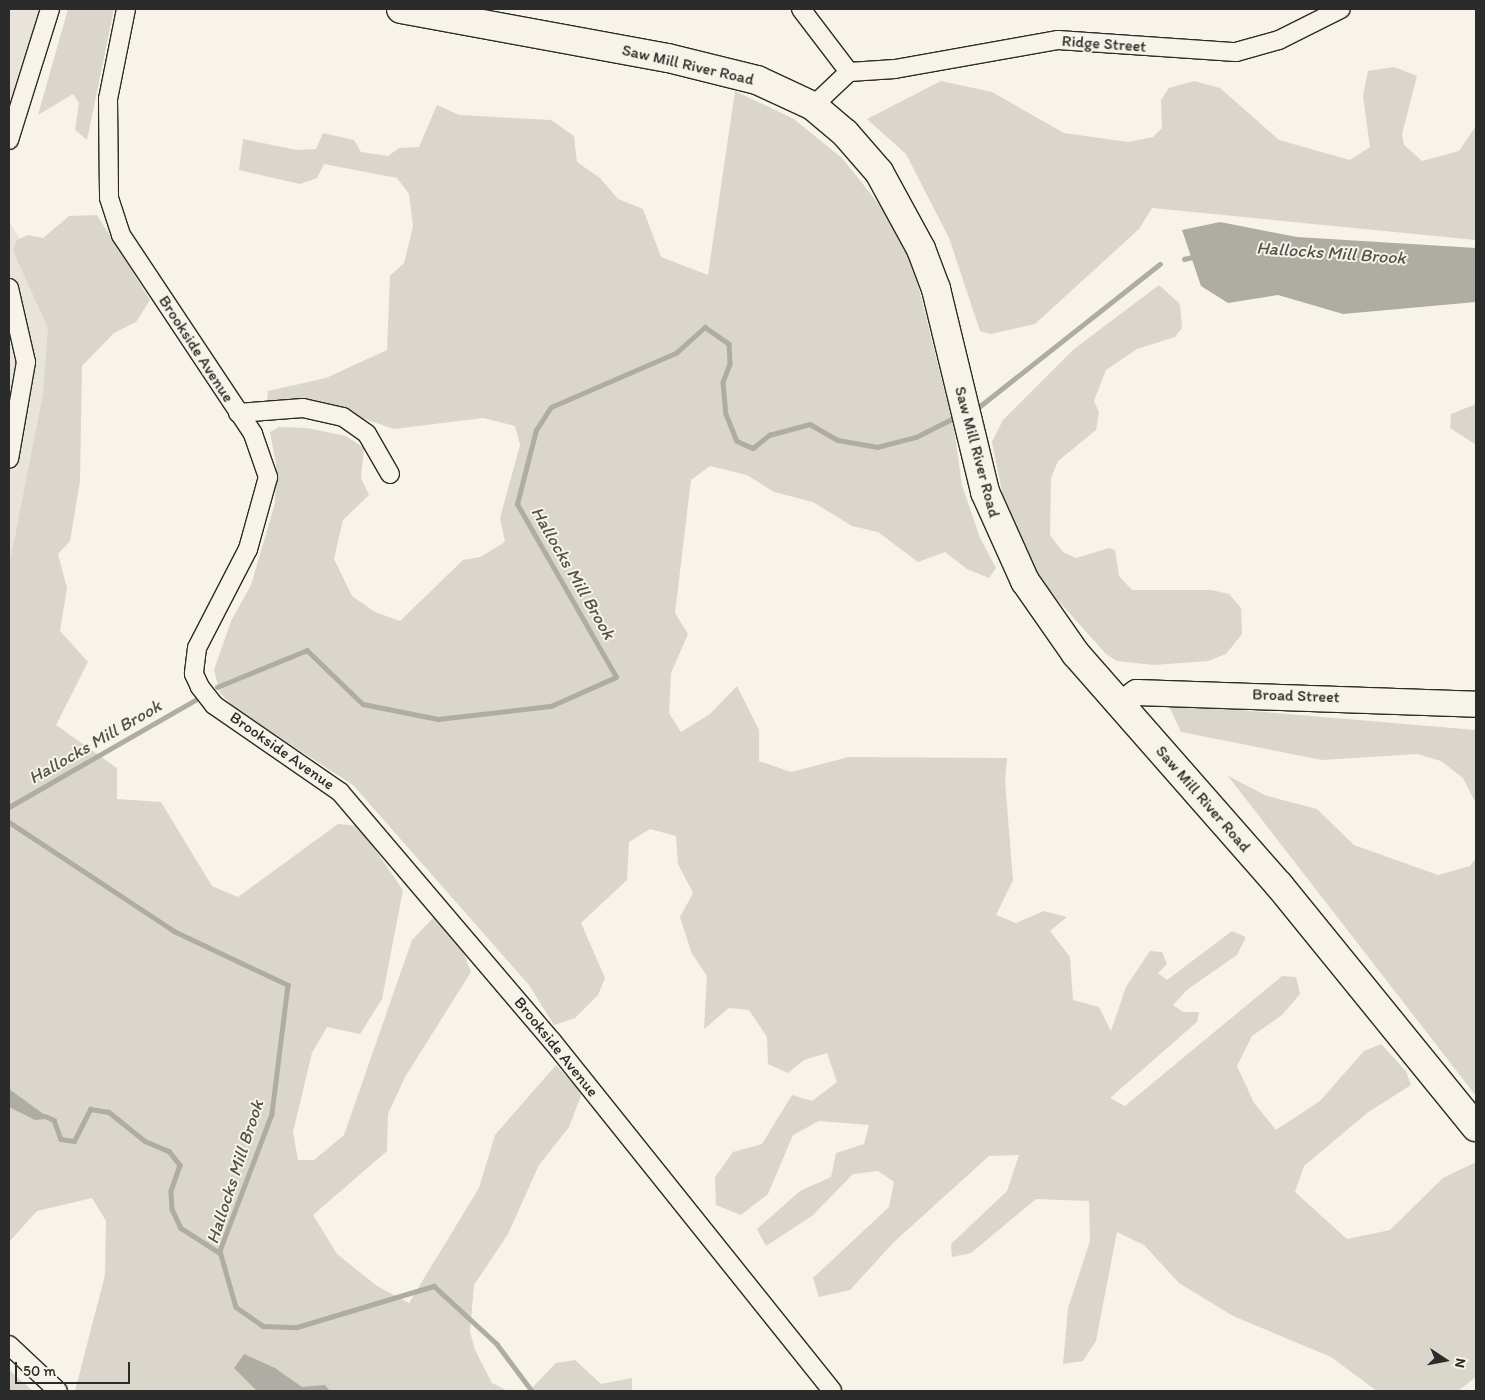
<!DOCTYPE html>
<style>
body{margin:0}
#map{position:relative;width:1485px;height:1400px;overflow:hidden;background:#f7f3e8;font-family:Itim,sans-serif}
div>[style]{position:absolute}
.built>*{inset:0;background:#e8e4da}
.green>*{inset:0;background:#dad6cc}
.water>*{inset:0;background:#afaca4}
.stream>*{height:4.5px;margin:-2.25px;padding:0 2.25px;transform-origin:2.25px;border-radius:2.25px;background:#afaca4}
.roads{filter:drop-shadow(1px 0 #2b2b2b) drop-shadow(-1px 0 #2b2b2b) drop-shadow(0 1px #2b2b2b) drop-shadow(0 -1px #2b2b2b)}
.street>*{height:18px;margin:-9px;padding:0 9px;transform-origin:9px;border-radius:9px;background:#f7f3e8}
.secondary>*{height:25px;margin:-12.5px;padding:0 12.5px;transform-origin:12.5px;border-radius:12.5px;background:#f7f3e8}
.highway>*{height:28px;margin:-14px;padding:0 14px;transform-origin:14px;border-radius:14px;background:#f7f3e8}
span{translate:-50% -50%;white-space:nowrap;text-align:center;line-height:1.15;-webkit-text-stroke:4px #f7f3e8;paint-order:stroke}
.street-label{font-size:16px;color:#2b2b2b}
.water-label{font-size:18px;color:#53524f;font-style:italic}
.frame{position:absolute;inset:0;border:10px solid #2b2b2b;pointer-events:none}
.north{position:absolute;left:1420px;top:1335px;width:50px;height:50px;-webkit-text-stroke:4px #f7f3e8;paint-order:stroke;rotate:101deg;font-size:14px;font-weight:700;line-height:20px;text-align:center;color:#2b2b2b}
.north::after{content:'';display:block;margin:auto;width:18px;height:22px;background:#2b2b2b;clip-path:polygon(50% 0,100% 100%,50% 72%,0 100%)}
.scale{position:absolute;left:15px;top:1362px;width:115px;height:22px;box-sizing:border-box;border:2px solid #2b2b2b;border-top:0;padding-left:6px;font-size:15px;line-height:18px;white-space:nowrap;color:#2b2b2b;-webkit-text-stroke:4px #f7f3e8;paint-order:stroke}
</style>
<div id="map">
<div class="built">
<i style="clip-path:polygon(9px 9px,49px 9px,9px 152px)"></i>
<i style="clip-path:polygon(9px 221px,35px 266px,56px 317px,49px 400px,9px 591px)"></i>
</div>
<div class="green">
<i style="clip-path:polygon(68px 9px,114px 9px,87px 140px,75px 130px,79px 103px,73px 94px,38px 115px)"></i>
<i style="clip-path:polygon(1394px 67px,1417px 76px,1402px 134px,1404px 145px,1422px 161px,1459px 151px,1476px 126px,1476px 240px,1152px 208px,1139px 229px,1035px 324px,991px 334px,980px 331px,949px 238px,906px 154px,867px 119px,941px 81px,992px 92px,1064px 133px,1128px 142px,1153px 137px,1162px 128px,1161px 100px,1169px 88px,1194px 81px,1220px 88px,1279px 140px,1350px 160px,1370px 147px,1363px 96px,1368px 71px)"></i>
<i style="clip-path:polygon(735px 91px,794px 119px,843px 159px,889px 217px,914px 269px,954px 429px,962px 485px,980px 538px,996px 568px,989px 578px,967px 569px,945px 552px,918px 562px,878px 532px,852px 526px,813px 502px,774px 492px,747px 475px,710px 466px,691px 480px,675px 613px,688px 634px,671px 673px,669px 713px,681px 732px,710px 714px,737px 686px,759px 730px,759px 761px,791px 772px,849px 757px,1007px 758px,1005px 781px,1013px 880px,996px 915px,1016px 923px,1044px 911px,1067px 917px,1050px 931px,1070px 957px,1073px 1000px,1099px 1007px,1111px 1031px,1126px 987px,1150px 951px,1162px 952px,1167px 964px,1158px 973px,1167px 980px,1232px 931px,1246px 937px,1237px 955px,1188px 989px,1173px 1005px,1183px 1012px,1199px 1012px,1197px 1022px,1110px 1098px,1125px 1106px,1282px 976px,1296px 977px,1300px 994px,1282px 1015px,1252px 1036px,1237px 1066px,1254px 1103px,1276px 1130px,1320px 1101px,1364px 1051px,1381px 1044px,1406px 1071px,1411px 1085px,1367px 1113px,1304px 1166px,1295px 1192px,1347px 1239px,1390px 1230px,1443px 1178px,1476px 1162px,1476px 1377px,1458px 1391px,1377px 1391px,1331px 1357px,1233px 1316px,1179px 1283px,1144px 1245px,1117px 1232px,1096px 1341px,1083px 1361px,1063px 1364px,1068px 1308px,1090px 1241px,1089px 1201px,1036px 1199px,971px 1253px,952px 1257px,951px 1244px,1007px 1191px,1019px 1155px,989px 1156px,894px 1242px,850px 1290px,819px 1297px,813px 1278px,889px 1207px,894px 1182px,878px 1171px,853px 1174px,812px 1216px,766px 1246px,757px 1229px,800px 1191px,831px 1177px,836px 1153px,864px 1144px,869px 1125px,819px 1121px,793px 1135px,768px 1194px,741px 1215px,716px 1205px,715px 1177px,733px 1152px,762px 1144px,792px 1095px,812px 1101px,837px 1082px,827px 1053px,804px 1060px,788px 1073px,768px 1064px,767px 1037px,749px 1010px,729px 1008px,704px 1029px,707px 976px,692px 954px,680px 917px,693px 893px,678px 864px,676px 836px,650px 829px,629px 842px,627px 880px,581px 923px,605px 978px,598px 995px,575px 1018px,554px 1025px,529px 985px,353px 785px,237px 710px,220px 693px,214px 670px,231px 621px,251px 585px,275px 503px,276px 464px,270px 432px,279px 427px,307px 428px,346px 436px,364px 448px,361px 478px,369px 495px,343px 520px,334px 559px,352px 596px,375px 612px,400px 621px,463px 560px,480px 557px,505px 542px,500px 518px,520px 445px,515px 426px,483px 418px,394px 429px,335px 409px,267px 404px,268px 391px,326px 378px,387px 350px,390px 276px,404px 263px,413px 226px,409px 194px,397px 178px,324px 164px,317px 178px,300px 184px,239px 170px,243px 139px,297px 150px,316px 149px,323px 133px,354px 140px,361px 152px,388px 156px,399px 148px,419px 147px,437px 105px,459px 115px,551px 120px,574px 136px,577px 162px,600px 178px,618px 199px,643px 209px,661px 257px,708px 275px)"></i>
<i style="clip-path:polygon(97px 215px,150px 300px,136px 322px,114px 333px,82px 366px,80px 481px,70px 541px,58px 554px,67px 588px,60px 631px,88px 662px,56px 725px,117px 768px,117px 799px,161px 802px,212px 886px,238px 897px,338px 824px,359px 826px,403px 890px,382px 999px,360px 1034px,327px 1027px,312px 1053px,293px 1132px,298px 1160px,314px 1160px,344px 1135px,412px 940px,437px 914px,459px 941px,471px 972px,405px 1077px,388px 1114px,387px 1151px,313px 1215px,337px 1254px,377px 1286px,409px 1303px,479px 1188px,495px 1135px,556px 1065px,582px 1093px,569px 1127px,539px 1165px,508px 1234px,474px 1285px,470px 1332px,475px 1350px,492px 1383px,508px 1391px,75px 1391px,105px 1275px,106px 1221px,92px 1198px,37px 1211px,9px 1242px,9px 567px,43px 394px,48px 328px,13px 251px,17px 240px,28px 235px,43px 238px,69px 216px)"></i>
<i style="clip-path:polygon(1159px 285px,1180px 304px,1182px 328px,1175px 337px,1137px 349px,1106px 370px,1094px 401px,1099px 412px,1096px 430px,1058px 461px,1051px 478px,1050px 535px,1063px 552px,1076px 558px,1109px 548px,1115px 550px,1119px 576px,1132px 590px,1211px 590px,1229px 594px,1241px 608px,1242px 634px,1226px 654px,1208px 661px,1154px 665px,1117px 661px,1106px 654px,1037px 577px,1007px 517px,992px 442px,1003px 420px,1074px 349px)"></i>
<i style="clip-path:polygon(1476px 404px,1476px 445px,1450px 428px,1451px 414px)"></i>
<i style="clip-path:polygon(1168px 704px,1476px 730px,1476px 804px,1463px 778px,1441px 761px,1417px 754px,1322px 760px,1181px 732px)"></i>
<i style="clip-path:polygon(1228px 776px,1267px 796px,1317px 809px,1354px 845px,1438px 875px,1470px 866px,1476px 858px,1476px 1096px)"></i>
<i style="clip-path:polygon(575px 1360px,601px 1384px,632px 1378px,632px 1391px,529px 1391px,556px 1363px)"></i>
<i style="clip-path:polygon(9px 1370px,33px 1391px,9px 1391px)"></i>
</div>
<div class="water">
<i style="clip-path:polygon(1220px 222px,1297px 237px,1476px 248px,1476px 302px,1343px 314px,1278px 295px,1228px 303px,1201px 286px,1182px 230px)"></i>
<i style="clip-path:polygon(9px 1089px,45px 1115px,45px 1119px,35px 1120px,9px 1107px)"></i>
<i style="clip-path:polygon(244px 1354px,275px 1368px,302px 1387px,325px 1385px,330px 1391px,257px 1391px,234px 1368px)"></i>
</div>
<div class="stream">
<i style="left:1184px;top:259px;width:12px;rotate:-14deg"></i>
<i style="left:980px;top:406px;width:229px;rotate:-38.3deg"></i>
<i style="left:217px;top:687px;width:97px;rotate:-22.3deg"></i>
<i style="left:307px;top:650px;width:78px;rotate:44deg"></i>
<i style="left:363px;top:704px;width:76px;rotate:11.3deg"></i>
<i style="left:438px;top:719px;width:114px;rotate:-6.6deg"></i>
<i style="left:551px;top:706px;width:71px;rotate:-24deg"></i>
<i style="left:616px;top:677px;width:199px;rotate:-119.8deg"></i>
<i style="left:517px;top:504px;width:76px;rotate:-75.6deg"></i>
<i style="left:536px;top:430px;width:27px;rotate:-57deg"></i>
<i style="left:551px;top:407px;width:136px;rotate:-23.4deg"></i>
<i style="left:676px;top:353px;width:39px;rotate:-42deg"></i>
<i style="left:705px;top:327px;width:29px;rotate:35deg"></i>
<i style="left:729px;top:344px;width:20px;rotate:87deg"></i>
<i style="left:730px;top:364px;width:19px;rotate:111deg"></i>
<i style="left:723px;top:382px;width:32px;rotate:85deg"></i>
<i style="left:726px;top:414px;width:29px;rotate:68deg"></i>
<i style="left:737px;top:441px;width:17px;rotate:24deg"></i>
<i style="left:753px;top:448px;width:21px;rotate:-39deg"></i>
<i style="left:769px;top:435px;width:42px;rotate:-15deg"></i>
<i style="left:810px;top:424px;width:32px;rotate:30deg"></i>
<i style="left:838px;top:440px;width:40px;rotate:10deg"></i>
<i style="left:877px;top:447px;width:40px;rotate:-14.4deg"></i>
<i style="left:916px;top:437px;width:40px;rotate:-26.6deg"></i>
<i style="left:9px;top:807px;width:215px;rotate:-29.9deg"></i>
<i style="left:9px;top:822px;width:198px;rotate:33.4deg"></i>
<i style="left:174px;top:931px;width:126px;rotate:25.3deg"></i>
<i style="left:288px;top:985px;width:130px;rotate:97.1deg"></i>
<i style="left:272px;top:1114px;width:147px;rotate:110.8deg"></i>
<i style="left:220px;top:1251px;width:58px;rotate:74.1deg"></i>
<i style="left:236px;top:1307px;width:33px;rotate:35deg"></i>
<i style="left:263px;top:1326px;width:34px;rotate:2deg"></i>
<i style="left:297px;top:1327px;width:143px;rotate:-16.7deg"></i>
<i style="left:434px;top:1286px;width:86px;rotate:42.6deg"></i>
<i style="left:497px;top:1344px;width:59px;rotate:53.3deg"></i>
<i style="left:45px;top:1116px;width:10px;rotate:24deg"></i>
<i style="left:54px;top:1120px;width:20px;rotate:70deg"></i>
<i style="left:61px;top:1139px;width:13px;rotate:9deg"></i>
<i style="left:74px;top:1141px;width:36px;rotate:-63deg"></i>
<i style="left:90px;top:1109px;width:19px;rotate:9deg"></i>
<i style="left:109px;top:1112px;width:46px;rotate:38.9deg"></i>
<i style="left:145px;top:1141px;width:26px;rotate:23deg"></i>
<i style="left:169px;top:1151px;width:18px;rotate:52deg"></i>
<i style="left:180px;top:1165px;width:28px;rotate:109deg"></i>
<i style="left:171px;top:1191px;width:18px;rotate:87deg"></i>
<i style="left:172px;top:1209px;width:21px;rotate:65deg"></i>
<i style="left:181px;top:1228px;width:46px;rotate:32.7deg"></i>
</div>
<div class="roads">
<div class="street">
<i style="left:126px;top:9px;width:92px;rotate:101.3deg"></i>
<i style="left:108px;top:99px;width:99px;rotate:89.4deg"></i>
<i style="left:109px;top:198px;width:39px;rotate:72deg"></i>
<i style="left:121px;top:235px;width:239px;rotate:56.4deg"></i>
<i style="left:253px;top:434px;width:46px;rotate:70.8deg"></i>
<i style="left:268px;top:477px;width:75px;rotate:105.5deg"></i>
<i style="left:248px;top:549px;width:111px;rotate:117.3deg"></i>
<i style="left:197px;top:648px;width:26px;rotate:97deg"></i>
<i style="left:194px;top:674px;width:14px;rotate:65deg"></i>
<i style="left:200px;top:687px;width:23px;rotate:52deg"></i>
<i style="left:214px;top:705px;width:153px;rotate:34.6deg"></i>
<i style="left:340px;top:792px;width:327px;rotate:49.6deg"></i>
<i style="left:552px;top:1041px;width:448px;rotate:51.3deg"></i>
<i style="left:801px;top:9px;width:79px;rotate:52.7deg"></i>
<i style="left:813px;top:106px;width:50px;rotate:-43.4deg"></i>
<i style="left:849px;top:72px;width:46px;rotate:-3.7deg"></i>
<i style="left:895px;top:69px;width:166px;rotate:-10.1deg"></i>
<i style="left:1058px;top:40px;width:178px;rotate:3.9deg"></i>
<i style="left:1236px;top:52px;width:45px;rotate:-15.6deg"></i>
<i style="left:1279px;top:40px;width:69px;rotate:-26.6deg"></i>
<i style="left:9px;top:140px;width:137px;rotate:-72.6deg"></i>
<i style="left:9px;top:288px;width:76px;rotate:77.1deg"></i>
<i style="left:26px;top:362px;width:98px;rotate:99.9deg"></i>
<i style="left:238px;top:413px;width:65px;rotate:-4.4deg"></i>
<i style="left:303px;top:408px;width:41px;rotate:12.7deg"></i>
<i style="left:343px;top:417px;width:29px;rotate:35deg"></i>
<i style="left:367px;top:434px;width:46px;rotate:60.1deg"></i>
<i style="left:9px;top:1345px;width:67px;rotate:43.2deg"></i>
</div>
<div class="secondary">
<i style="left:1120px;top:704px;width:20px;rotate:-37deg"></i>
<i style="left:1136px;top:692px;width:340px;rotate:2deg"></i>
</div>
<div class="highway">
<i style="left:401px;top:9px;width:271px;rotate:10.4deg"></i>
<i style="left:668px;top:58px;width:92px;rotate:13.9deg"></i>
<i style="left:757px;top:80px;width:62px;rotate:24.9deg"></i>
<i style="left:813px;top:106px;width:42px;rotate:40.2deg"></i>
<i style="left:845px;top:133px;width:52px;rotate:48.9deg"></i>
<i style="left:879px;top:172px;width:88px;rotate:61.4deg"></i>
<i style="left:921px;top:249px;width:43px;rotate:69.4deg"></i>
<i style="left:936px;top:289px;width:209px;rotate:76.4deg"></i>
<i style="left:985px;top:492px;width:98px;rotate:65.8deg"></i>
<i style="left:1025px;top:581px;width:89px;rotate:55.1deg"></i>
<i style="left:1076px;top:654px;width:308px;rotate:48.7deg"></i>
<i style="left:1279px;top:885px;width:312px;rotate:50.9deg"></i>
</div>
</div>
<div class="street-label">
<span style="left:1104px;top:44px;rotate:4deg">Ridge Street</span>
<span style="left:688px;top:65px;rotate:13deg">Saw Mill River Road</span>
<span style="left:196px;top:349px;rotate:57deg">Brookside Avenue</span>
<span style="left:977px;top:452px;rotate:75deg">Saw Mill River Road</span>
<span style="left:1296px;top:696px;rotate:2deg">Broad Street</span>
<span style="left:282px;top:751px;rotate:35deg">Brookside Avenue</span>
<span style="left:1203px;top:799px;rotate:49deg">Saw Mill River Road</span>
<span style="left:556px;top:1047px;rotate:51deg">Brookside Avenue</span>
</div>
<div class="water-label">
<span style="left:1331px;top:253px;rotate:4deg">Hallocks Mill Brook</span>
<span style="left:573px;top:573px;rotate:60deg">Hallocks Mill Brook</span>
<span style="left:95px;top:742px;rotate:-30deg">Hallocks Mill Brook</span>
<span style="left:235px;top:1172px;rotate:-72deg">Hallocks Mill Brook</span>
</div>
<div class="frame"></div>
<div class="north">N</div>
<div class="scale">50 m</div>
</div>
